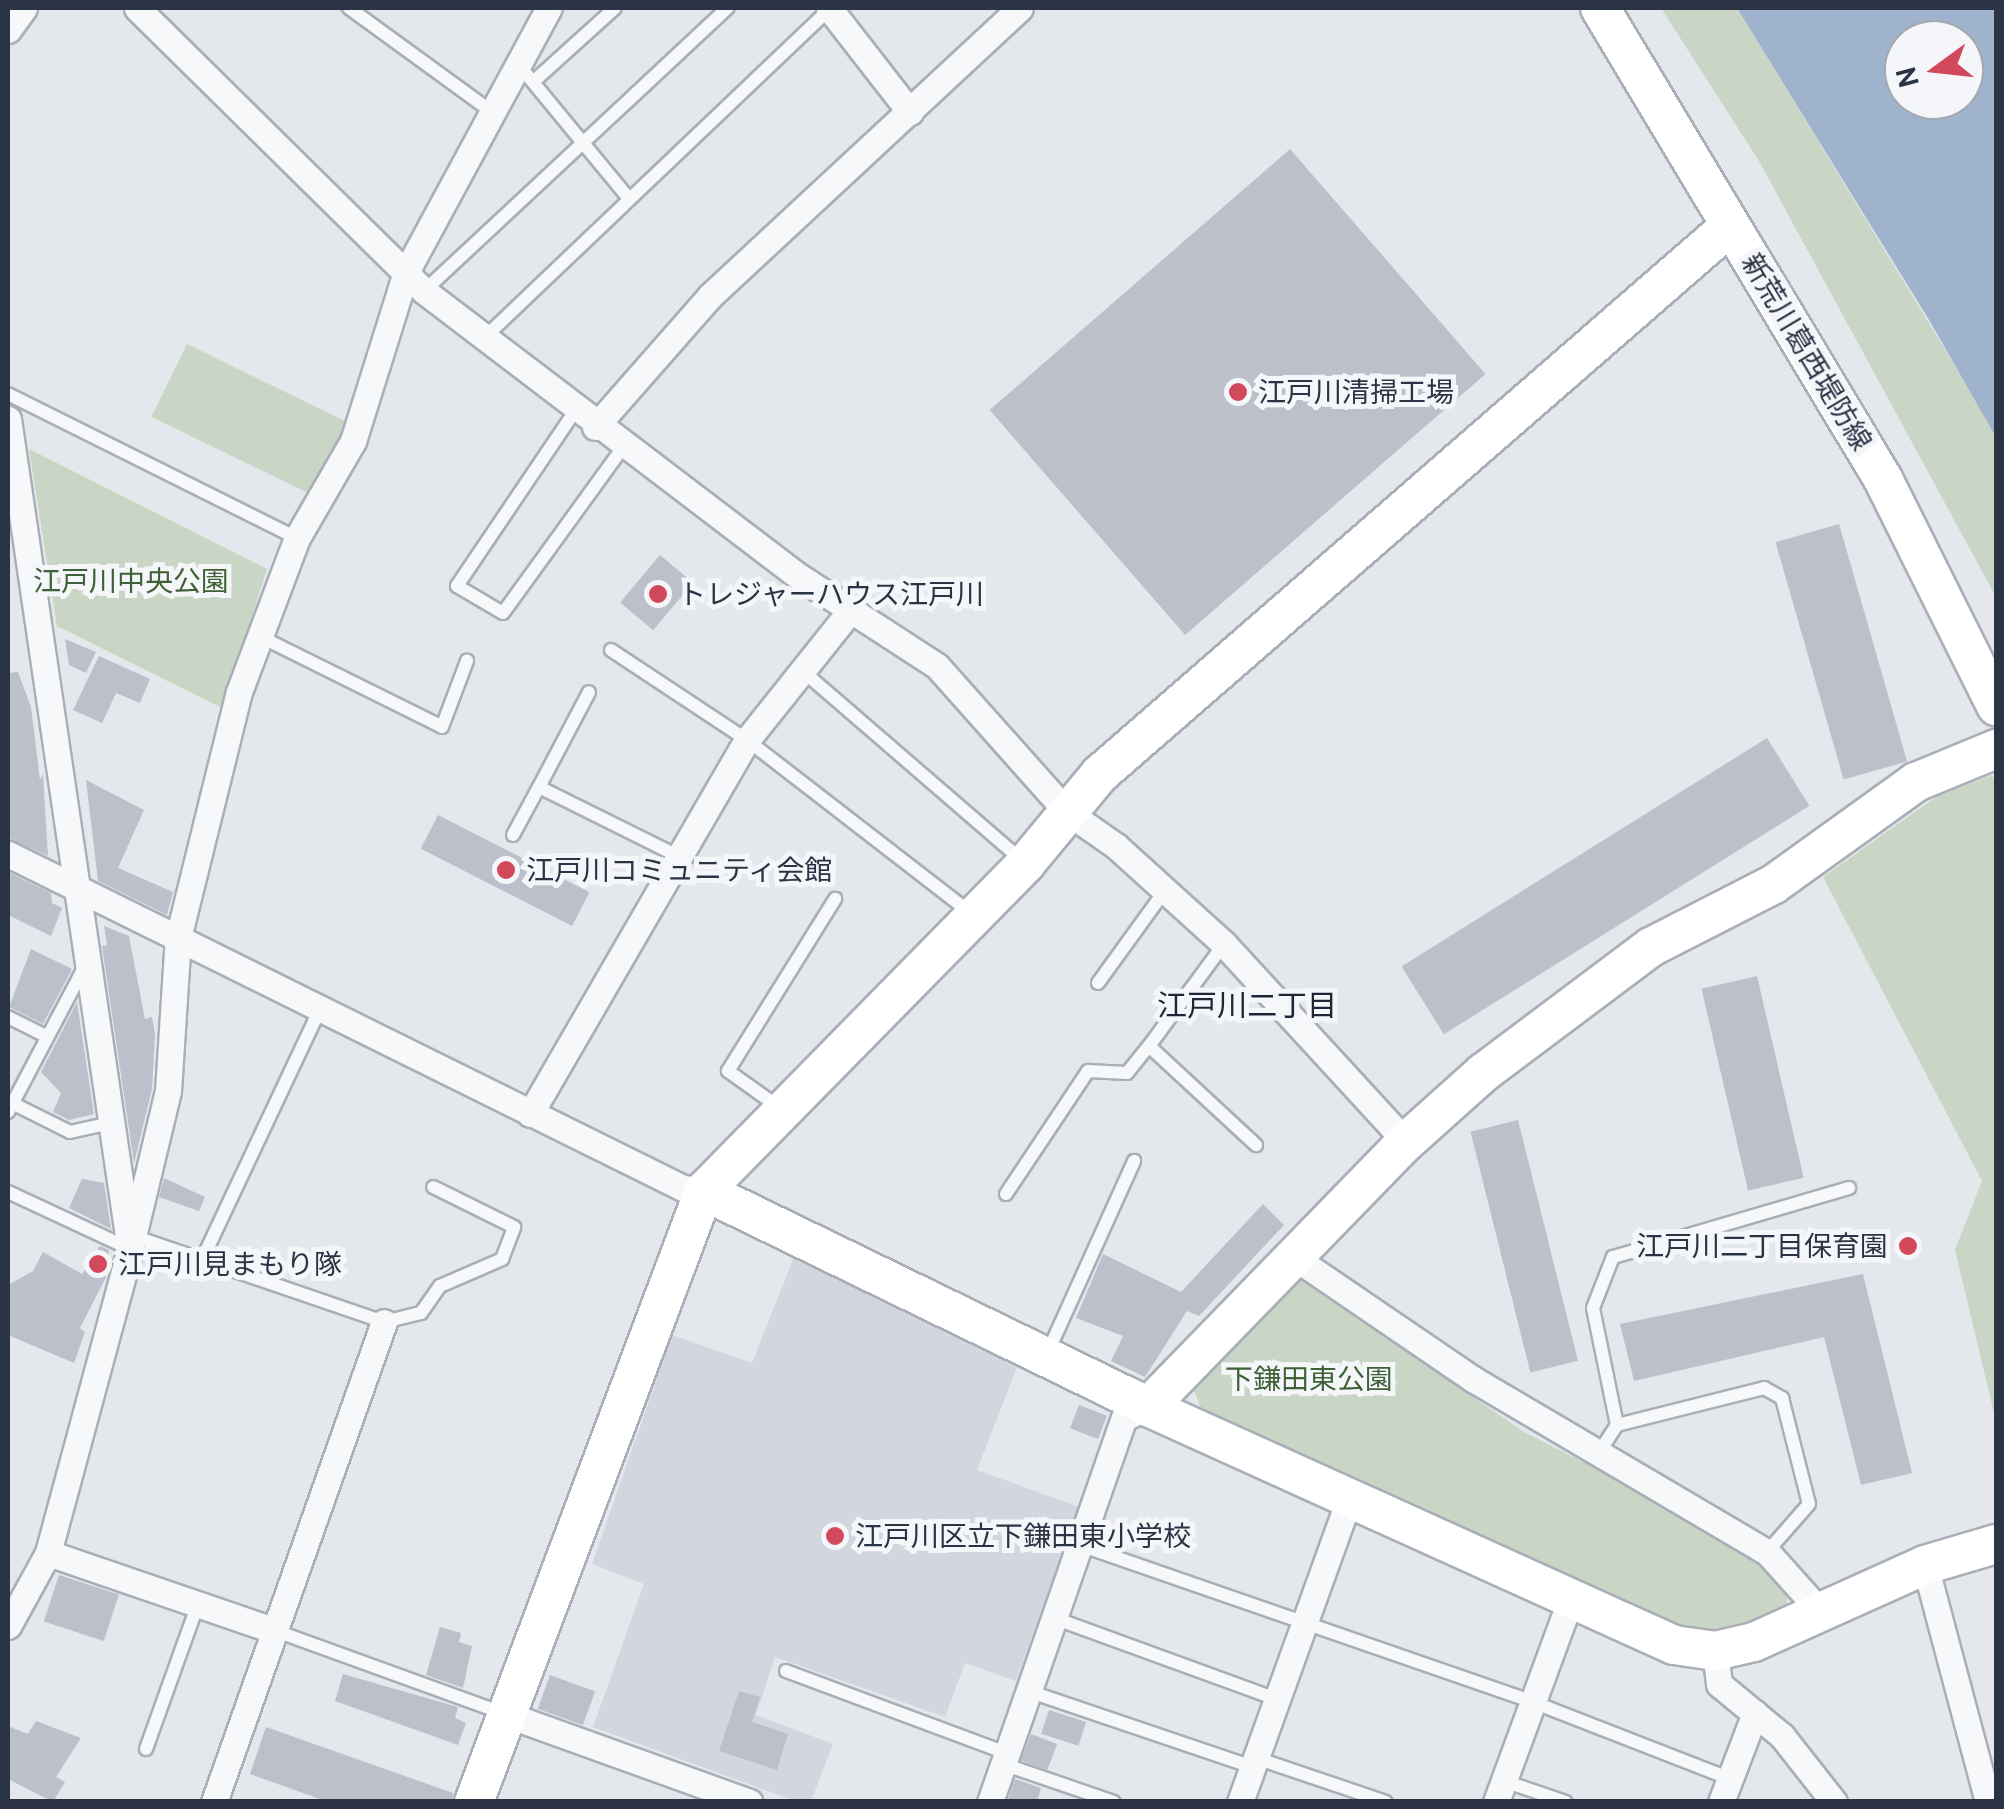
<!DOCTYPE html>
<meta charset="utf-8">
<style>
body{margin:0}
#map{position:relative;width:2004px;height:1809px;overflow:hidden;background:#e4e7ec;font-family:Cabin,"Noto Sans JP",sans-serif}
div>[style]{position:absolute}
.built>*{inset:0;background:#d2d6de}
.green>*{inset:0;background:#c9d6c5;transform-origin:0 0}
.water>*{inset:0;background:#9fb4cc}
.building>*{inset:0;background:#bbc0ca;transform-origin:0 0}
.roads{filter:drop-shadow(2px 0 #a9aeb7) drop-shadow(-2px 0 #a9aeb7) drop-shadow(0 2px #a9aeb7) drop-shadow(0 -2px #a9aeb7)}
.lane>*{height:12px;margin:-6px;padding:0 6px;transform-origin:6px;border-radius:6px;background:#f7f8fa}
.street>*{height:25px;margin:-12.5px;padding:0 12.5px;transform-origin:12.5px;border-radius:12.5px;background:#f7f8fa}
.secondary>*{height:38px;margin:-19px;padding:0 19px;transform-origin:19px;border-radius:19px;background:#fff}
.dots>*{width:28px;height:28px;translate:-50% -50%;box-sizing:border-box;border:5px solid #f4f6f9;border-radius:50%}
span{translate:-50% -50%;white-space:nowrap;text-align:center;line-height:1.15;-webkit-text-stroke:10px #f4f6f9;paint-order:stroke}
.street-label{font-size:28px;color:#2b3445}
.poi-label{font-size:28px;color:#2b3445}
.left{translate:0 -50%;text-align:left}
.right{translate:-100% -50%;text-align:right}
.park-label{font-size:28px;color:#3f6138}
.neighbourhood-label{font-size:30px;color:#1d2536}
.frame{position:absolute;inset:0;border:10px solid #2b3445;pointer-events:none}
.north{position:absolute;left:1884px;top:20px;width:100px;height:100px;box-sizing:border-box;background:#f4f6f9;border:2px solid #a4a8b1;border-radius:50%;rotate:255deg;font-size:28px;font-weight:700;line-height:40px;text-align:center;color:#2b3445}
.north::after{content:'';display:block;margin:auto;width:35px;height:45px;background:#d1495b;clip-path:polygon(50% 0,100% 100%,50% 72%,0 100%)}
</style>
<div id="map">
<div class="built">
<i style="clip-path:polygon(794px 1257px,1017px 1367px,977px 1470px,1079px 1507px,1016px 1681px,965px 1663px,945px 1717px,775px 1657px,756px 1715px,833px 1744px,811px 1801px,795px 1801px,593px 1727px,644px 1584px,592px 1564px,672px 1335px,752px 1363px)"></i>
</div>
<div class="green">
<i style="clip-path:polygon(1661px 8px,1737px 8px,1988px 420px,1996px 437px,1996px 597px,1759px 161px)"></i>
<i style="left:187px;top:344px;width:182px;height:81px;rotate:26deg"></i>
<i style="clip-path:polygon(29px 449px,267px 569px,222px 708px,57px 626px)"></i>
<i style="clip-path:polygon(1992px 775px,1996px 784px,1996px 1421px,1955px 1250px,1982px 1181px,1823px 877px,1936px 797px)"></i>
<i style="clip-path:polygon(1299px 1277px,1524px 1432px,1639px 1490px,1762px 1567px,1787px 1597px,1787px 1609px,1737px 1631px,1683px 1634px,1204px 1416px,1192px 1385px)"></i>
</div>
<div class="water">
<i style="clip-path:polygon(evenodd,1737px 8px,1996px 8px,1996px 437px,1929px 320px,1737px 8px,1904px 40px,1964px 40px,1964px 100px,1904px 100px,1904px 40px)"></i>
</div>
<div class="building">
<i style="left:1290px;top:149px;width:298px;height:398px;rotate:49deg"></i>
<i style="left:1839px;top:524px;width:247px;height:66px;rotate:74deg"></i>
<i style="left:660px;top:555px;width:43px;height:62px;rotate:40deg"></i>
<i style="clip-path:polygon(65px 639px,96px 652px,86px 673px,69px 665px)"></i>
<i style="clip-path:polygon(99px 656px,150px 679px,140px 703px,116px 693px,102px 723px,73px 710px)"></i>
<i style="clip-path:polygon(18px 672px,31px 707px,40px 780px,43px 774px,48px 856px,8px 838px,8px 673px)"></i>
<i style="left:1767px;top:738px;width:80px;height:431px;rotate:58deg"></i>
<i style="clip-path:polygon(86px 780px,144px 810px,118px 868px,173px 892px,167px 915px,98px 881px)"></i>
<i style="left:438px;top:815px;width:170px;height:38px;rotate:27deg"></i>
<i style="clip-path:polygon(8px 872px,51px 893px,52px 903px,62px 908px,51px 936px,8px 915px)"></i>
<i style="clip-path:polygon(104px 926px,129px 936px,145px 1019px,152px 1017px,155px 1034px,152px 1089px,134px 1163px,102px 946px,107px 945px)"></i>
<i style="clip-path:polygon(31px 949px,72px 969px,43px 1024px,9px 1007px)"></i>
<i style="left:1757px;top:976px;width:207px;height:57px;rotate:77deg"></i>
<i style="clip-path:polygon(77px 1002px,94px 1114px,69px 1120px,53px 1112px,61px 1093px,41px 1072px)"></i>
<i style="left:1518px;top:1120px;width:248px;height:49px;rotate:76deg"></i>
<i style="clip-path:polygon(164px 1178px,205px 1197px,199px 1211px,159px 1197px)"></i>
<i style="clip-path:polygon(82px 1179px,104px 1183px,111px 1229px,69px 1208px)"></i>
<i style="clip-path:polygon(1263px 1204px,1284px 1225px,1199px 1316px,1187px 1311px,1145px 1377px,1111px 1361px,1123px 1336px,1076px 1318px,1103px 1254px,1181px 1292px)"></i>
<i style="clip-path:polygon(100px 1246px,109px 1250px,106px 1277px,80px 1328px,85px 1332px,74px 1363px,8px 1335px,8px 1285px,33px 1271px,43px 1252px,82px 1274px)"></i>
<i style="clip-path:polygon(1863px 1274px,1912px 1473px,1861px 1485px,1824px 1337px,1634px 1381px,1620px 1324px)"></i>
<i style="left:1079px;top:1405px;width:30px;height:25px;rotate:21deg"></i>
<i style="left:59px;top:1575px;width:63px;height:49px;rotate:18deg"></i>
<i style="clip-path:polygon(440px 1627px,461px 1633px,459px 1642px,472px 1646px,463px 1688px,426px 1675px)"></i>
<i style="clip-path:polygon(343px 1674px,458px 1707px,455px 1718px,466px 1723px,458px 1745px,335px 1701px)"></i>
<i style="left:550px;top:1675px;width:48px;height:36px;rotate:20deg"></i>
<i style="clip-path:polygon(739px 1691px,760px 1697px,752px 1722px,788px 1734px,777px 1770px,719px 1751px)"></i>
<i style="left:1049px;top:1710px;width:39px;height:25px;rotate:18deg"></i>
<i style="clip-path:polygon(36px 1721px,81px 1738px,56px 1777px,65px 1782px,53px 1802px,8px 1779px,8px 1726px,28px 1734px)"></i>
<i style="clip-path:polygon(266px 1727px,453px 1793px,452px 1802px,328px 1802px,250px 1774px)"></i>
<i style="left:1031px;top:1734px;width:28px;height:28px;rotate:21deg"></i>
<i style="clip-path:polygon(1015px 1779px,1041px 1788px,1037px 1802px,1007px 1802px)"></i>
</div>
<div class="roads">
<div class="lane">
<i style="left:349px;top:8px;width:177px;rotate:36deg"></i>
<i style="left:518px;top:64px;width:171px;rotate:50.5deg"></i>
<i style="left:533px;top:82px;width:110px;rotate:-42.1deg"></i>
<i style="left:424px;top:291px;width:415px;rotate:-43deg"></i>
<i style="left:484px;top:338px;width:477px;rotate:-43.6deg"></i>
<i style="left:8px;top:394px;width:323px;rotate:26.5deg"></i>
<i style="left:575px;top:411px;width:211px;rotate:124deg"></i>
<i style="left:457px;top:586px;width:53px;rotate:30.4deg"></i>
<i style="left:503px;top:613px;width:205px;rotate:-54.1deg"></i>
<i style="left:259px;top:636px;width:204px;rotate:26.4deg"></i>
<i style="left:442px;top:727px;width:71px;rotate:-69.3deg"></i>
<i style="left:611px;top:650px;width:163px;rotate:33.5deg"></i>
<i style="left:747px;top:740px;width:284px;rotate:37.7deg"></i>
<i style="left:805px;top:673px;width:288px;rotate:40.8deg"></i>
<i style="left:539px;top:787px;width:107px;rotate:-62.2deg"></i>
<i style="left:513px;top:835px;width:55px;rotate:-61.6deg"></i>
<i style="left:539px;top:787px;width:153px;rotate:26.4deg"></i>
<i style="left:1224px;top:944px;width:127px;rotate:126.3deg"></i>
<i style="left:1149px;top:1046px;width:146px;rotate:42.8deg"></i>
<i style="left:1098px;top:983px;width:116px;rotate:-54.1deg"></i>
<i style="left:8px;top:1017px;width:42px;rotate:26.6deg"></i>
<i style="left:8px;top:1101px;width:69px;rotate:26.6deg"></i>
<i style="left:70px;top:1132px;width:42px;rotate:-12.4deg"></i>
<i style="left:780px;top:1108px;width:64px;rotate:-144.6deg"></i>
<i style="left:728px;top:1071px;width:203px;rotate:-58.1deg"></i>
<i style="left:8px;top:1112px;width:163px;rotate:-62.2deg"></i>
<i style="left:8px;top:1192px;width:132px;rotate:25deg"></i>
<i style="left:1006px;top:1194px;width:148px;rotate:-56.3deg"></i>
<i style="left:1088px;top:1071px;width:39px;rotate:3deg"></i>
<i style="left:1127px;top:1073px;width:35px;rotate:-51deg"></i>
<i style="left:133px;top:1236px;width:265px;rotate:18.9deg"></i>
<i style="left:384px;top:1322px;width:38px;rotate:-14deg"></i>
<i style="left:421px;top:1313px;width:33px;rotate:-55deg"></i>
<i style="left:440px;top:1286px;width:68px;rotate:-23.5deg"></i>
<i style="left:502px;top:1259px;width:34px;rotate:-69deg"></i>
<i style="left:514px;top:1227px;width:90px;rotate:-153.7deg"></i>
<i style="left:201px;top:1262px;width:282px;rotate:-64.8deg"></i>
<i style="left:1047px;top:1354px;width:212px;rotate:-65.7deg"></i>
<i style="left:1617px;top:1425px;width:152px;rotate:-14.1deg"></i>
<i style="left:1764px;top:1388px;width:21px;rotate:29deg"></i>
<i style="left:1782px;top:1398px;width:109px;rotate:75.7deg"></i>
<i style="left:1809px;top:1504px;width:64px;rotate:131.2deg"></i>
<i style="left:1600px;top:1451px;width:31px;rotate:-57deg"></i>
<i style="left:1617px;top:1425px;width:119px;rotate:-101.6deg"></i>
<i style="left:1593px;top:1308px;width:55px;rotate:-68.6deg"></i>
<i style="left:1613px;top:1257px;width:246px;rotate:-16.3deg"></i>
<i style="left:1080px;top:1545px;width:479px;rotate:19.1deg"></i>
<i style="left:1533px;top:1702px;width:212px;rotate:21.3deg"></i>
<i style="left:1054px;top:1618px;width:237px;rotate:20deg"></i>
<i style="left:276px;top:1631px;width:241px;rotate:19.9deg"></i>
<i style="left:786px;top:1671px;width:236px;rotate:20.4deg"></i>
<i style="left:1028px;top:1691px;width:237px;rotate:18.7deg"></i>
<i style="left:146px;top:1749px;width:154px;rotate:-70.3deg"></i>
<i style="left:1256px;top:1758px;width:137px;rotate:18.7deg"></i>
<i style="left:1003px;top:1764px;width:117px;rotate:18.9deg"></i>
<i style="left:1504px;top:1781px;width:65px;rotate:18.7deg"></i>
</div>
<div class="street">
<i style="left:137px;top:8px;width:403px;rotate:44.6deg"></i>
<i style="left:424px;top:291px;width:472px;rotate:37.3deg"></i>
<i style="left:800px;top:577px;width:163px;rotate:33deg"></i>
<i style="left:937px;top:666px;width:194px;rotate:48.3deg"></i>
<i style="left:1066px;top:811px;width:61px;rotate:35deg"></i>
<i style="left:1116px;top:846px;width:146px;rotate:42.2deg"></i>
<i style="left:1224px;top:944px;width:269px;rotate:47.4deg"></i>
<i style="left:829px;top:8px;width:132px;rotate:52.1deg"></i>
<i style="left:8px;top:30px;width:27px;rotate:-54deg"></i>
<i style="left:8px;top:419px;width:839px;rotate:81.64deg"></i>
<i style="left:130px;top:1249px;width:315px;rotate:105.1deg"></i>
<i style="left:48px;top:1553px;width:83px;rotate:118.7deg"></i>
<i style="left:595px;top:427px;width:174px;rotate:-48.7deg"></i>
<i style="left:710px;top:296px;width:423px;rotate:-42.9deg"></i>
<i style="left:8px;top:854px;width:753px;rotate:26.33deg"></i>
<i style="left:683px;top:1188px;width:21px;rotate:8deg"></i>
<i style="left:530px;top:1114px;width:432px;rotate:-59.9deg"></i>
<i style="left:747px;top:740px;width:164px;rotate:-51.4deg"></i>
<i style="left:130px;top:1249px;width:163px;rotate:-76.5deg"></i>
<i style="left:168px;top:1091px;width:153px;rotate:-86.3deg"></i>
<i style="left:178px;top:938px;width:253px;rotate:-76.1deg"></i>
<i style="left:239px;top:692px;width:165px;rotate:-69.4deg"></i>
<i style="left:297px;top:538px;width:112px;rotate:-60deg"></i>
<i style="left:353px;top:441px;width:177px;rotate:-72.6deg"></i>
<i style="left:406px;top:272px;width:300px;rotate:-61.6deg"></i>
<i style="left:1294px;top:1257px;width:217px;rotate:34.3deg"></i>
<i style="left:1473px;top:1379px;width:341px;rotate:30.5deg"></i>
<i style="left:1767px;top:1552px;width:79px;rotate:48.1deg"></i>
<i style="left:48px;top:1553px;width:241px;rotate:18.9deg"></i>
<i style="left:1925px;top:1565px;width:245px;rotate:75.1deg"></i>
<i style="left:1715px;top:1651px;width:33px;rotate:83deg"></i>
<i style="left:1719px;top:1684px;width:82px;rotate:39.5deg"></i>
<i style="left:1782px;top:1736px;width:84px;rotate:51.8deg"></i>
<i style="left:505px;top:1714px;width:260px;rotate:19.8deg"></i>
<i style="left:214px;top:1802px;width:509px;rotate:-70.5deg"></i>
<i style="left:990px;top:1802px;width:407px;rotate:-70.8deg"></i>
<i style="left:1124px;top:1418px;width:26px;rotate:-25deg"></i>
<i style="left:1240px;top:1802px;width:325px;rotate:-70.2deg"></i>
<i style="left:1496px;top:1802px;width:214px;rotate:-69.8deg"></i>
<i style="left:1721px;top:1802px;width:95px;rotate:-69.1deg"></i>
</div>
<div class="secondary">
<i style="left:1600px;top:8px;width:549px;rotate:59deg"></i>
<i style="left:1883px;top:479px;width:254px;rotate:63.5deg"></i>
<i style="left:704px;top:1191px;width:494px;rotate:25.9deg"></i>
<i style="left:1148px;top:1407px;width:577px;rotate:24.35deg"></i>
<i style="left:1674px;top:1645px;width:41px;rotate:8.3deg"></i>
<i style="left:1715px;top:1651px;width:40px;rotate:-13deg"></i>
<i style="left:1754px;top:1642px;width:188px;rotate:-24.2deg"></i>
<i style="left:1925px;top:1565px;width:74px;rotate:-16.5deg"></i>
<i style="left:1148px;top:1407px;width:370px;rotate:-45.8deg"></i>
<i style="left:1406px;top:1142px;width:103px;rotate:-41.9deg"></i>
<i style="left:1483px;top:1073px;width:210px;rotate:-36.9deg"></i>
<i style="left:1651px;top:947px;width:138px;rotate:-27.1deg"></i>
<i style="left:1774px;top:884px;width:175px;rotate:-35.7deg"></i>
<i style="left:1916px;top:782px;width:87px;rotate:-22.4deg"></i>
<i style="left:474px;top:1802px;width:653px;rotate:-69.37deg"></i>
<i style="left:704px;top:1191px;width:460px;rotate:-45.5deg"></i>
<i style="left:1026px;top:863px;width:116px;rotate:-50.3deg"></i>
<i style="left:1100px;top:774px;width:835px;rotate:-41.02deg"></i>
</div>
</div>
<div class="dots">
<i style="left:1238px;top:392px;background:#d1495b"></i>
<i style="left:658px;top:594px;background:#d1495b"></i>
<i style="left:506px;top:870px;background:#d1495b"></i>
<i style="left:1908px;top:1246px;background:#d1495b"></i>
<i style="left:98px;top:1264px;background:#d1495b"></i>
<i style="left:835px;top:1536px;background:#d1495b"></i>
</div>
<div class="street-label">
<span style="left:1807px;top:352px;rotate:59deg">新荒川葛西堤防線</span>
</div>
<div class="poi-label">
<span class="left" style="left:1258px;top:392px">江戸川清掃工場</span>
<span class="left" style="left:678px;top:594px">トレジャーハウス江戸川</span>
<span class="left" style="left:526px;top:870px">江戸川コミュニティ会館</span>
<span class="right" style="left:1888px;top:1246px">江戸川二丁目保育園</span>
<span class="left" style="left:118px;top:1264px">江戸川見まもり隊</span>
<span class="left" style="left:855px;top:1536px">江戸川区立下鎌田東小学校</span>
</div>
<div class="park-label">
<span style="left:131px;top:581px">江戸川中央公園</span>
<span style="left:1309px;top:1379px">下鎌田東公園</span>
</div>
<div class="neighbourhood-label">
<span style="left:1247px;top:1006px">江戸川二丁目</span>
</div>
<div class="frame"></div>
<div class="north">N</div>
</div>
